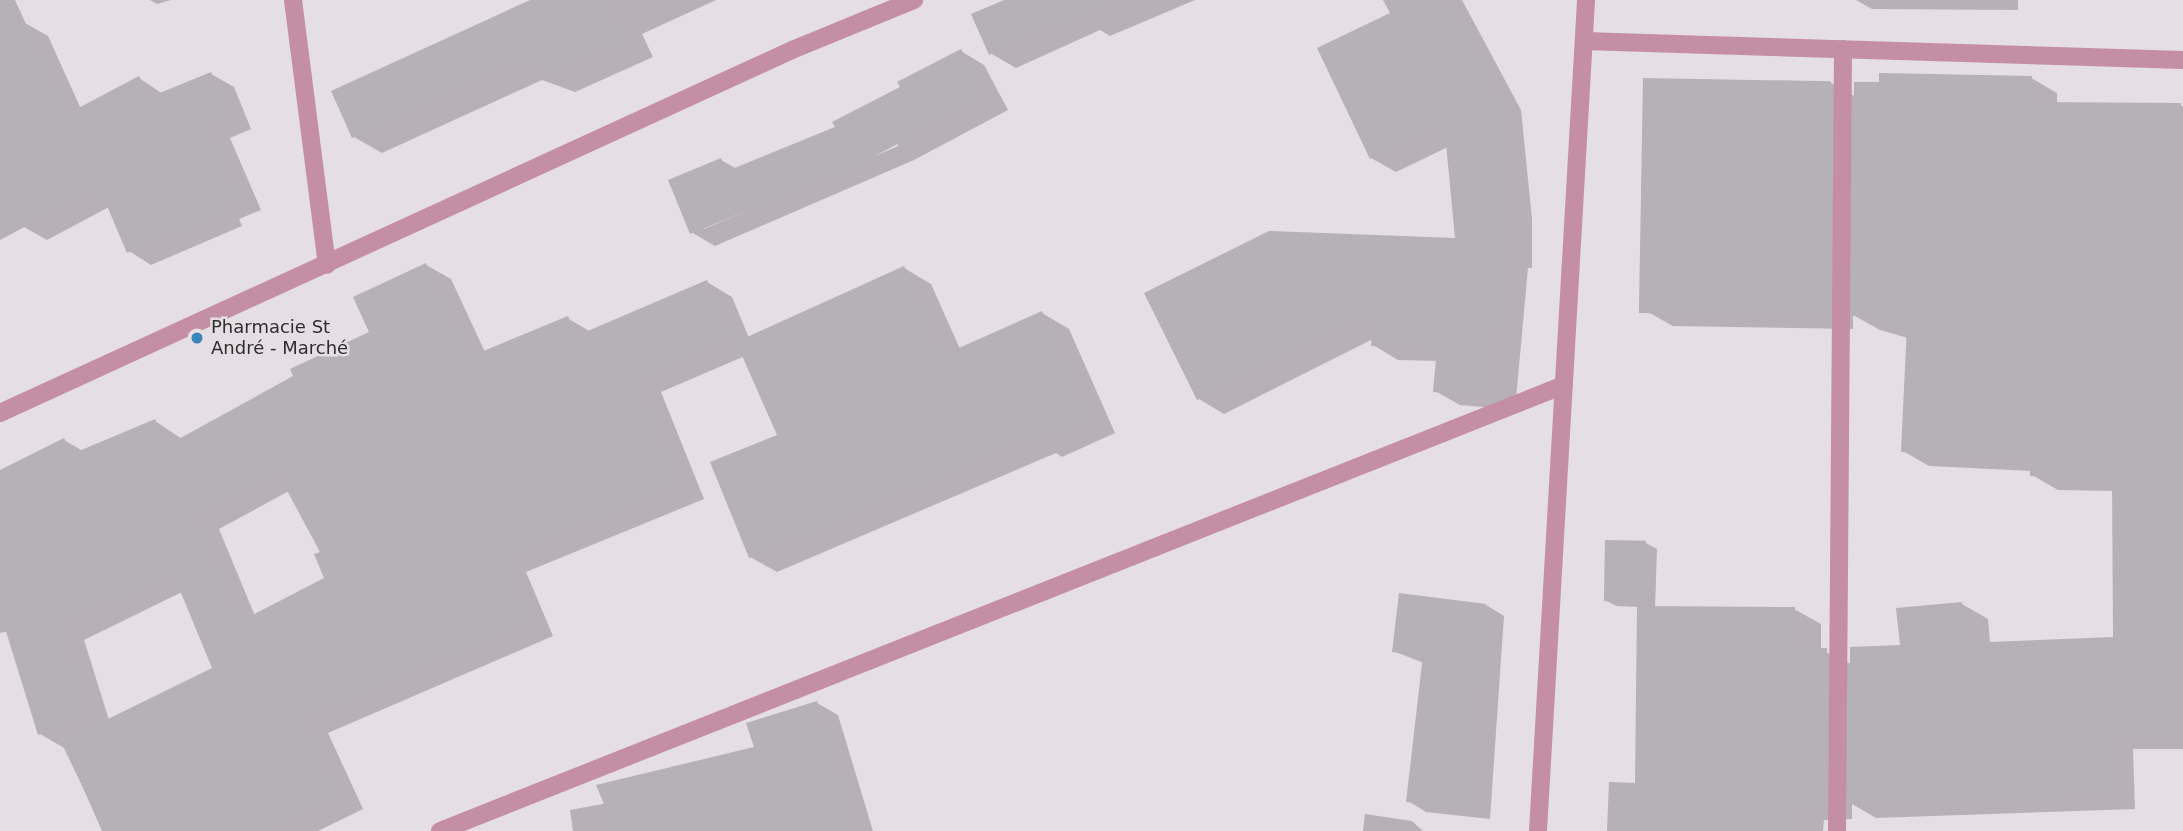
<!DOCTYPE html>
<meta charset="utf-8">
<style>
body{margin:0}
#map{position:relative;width:2183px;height:831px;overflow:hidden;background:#e5dee3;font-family:"DejaVu Sans",sans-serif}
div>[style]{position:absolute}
.shadow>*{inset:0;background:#0003}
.building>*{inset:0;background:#b5b1b7;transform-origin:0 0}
.minor>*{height:18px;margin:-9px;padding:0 9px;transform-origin:9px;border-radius:9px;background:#c58fa3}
.dots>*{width:19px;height:19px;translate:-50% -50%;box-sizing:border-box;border:4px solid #e5dee3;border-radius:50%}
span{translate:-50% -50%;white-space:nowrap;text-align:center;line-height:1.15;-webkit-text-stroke:5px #e5dee3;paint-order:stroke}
.poi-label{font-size:18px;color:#302d2f}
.left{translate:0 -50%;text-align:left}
</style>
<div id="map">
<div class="shadow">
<i style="clip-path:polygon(150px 0,171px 0,157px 4px)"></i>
<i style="clip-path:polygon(534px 0,716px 0,642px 34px,653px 57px,575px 92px,542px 80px,382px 153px,354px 137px)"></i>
<i style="clip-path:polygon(1009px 0,1195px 0,1110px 36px,1100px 30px,1016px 68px,990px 53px)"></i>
<i style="clip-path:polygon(1385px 0,1462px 0,1521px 110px,1532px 219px,1532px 268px,1528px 268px,1515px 410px,1460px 405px,1435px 391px,1438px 361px,1398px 360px,1373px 345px,1373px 339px,1224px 414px,1199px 399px,1457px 240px,1448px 147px,1396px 172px,1371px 158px,1392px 14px)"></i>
<i style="clip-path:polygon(1856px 0,2018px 0,2018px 10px,1872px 9px)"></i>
<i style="clip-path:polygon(25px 23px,48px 36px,81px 109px,139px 78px,163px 94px,211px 74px,234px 87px,251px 129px,230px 138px,261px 210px,239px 219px,242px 226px,151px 265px,129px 251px,109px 207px,47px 240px,24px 227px,0 189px,0 34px)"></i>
<i style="clip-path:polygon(evenodd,961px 51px,984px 65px,1008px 110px,914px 160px,715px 246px,691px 232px,721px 160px,737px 169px,837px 128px,961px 51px,897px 143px,898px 146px,704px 229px,704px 225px,897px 143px)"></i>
<i style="clip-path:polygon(2031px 78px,2057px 93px,2057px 104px,2183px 106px,2183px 749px,2133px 749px,2135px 809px,1876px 818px,1852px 804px,1852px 819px,1824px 820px,1823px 831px,1609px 831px,1637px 785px,1638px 607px,1616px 606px,1605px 600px,1646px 543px,1657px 549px,1655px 608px,1794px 609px,1821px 624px,1821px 650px,1851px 664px,1902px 647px,1962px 604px,1988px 619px,1990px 643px,2115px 639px,2114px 491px,2058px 490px,2032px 475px,2032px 471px,1929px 466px,1903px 451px,1908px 338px,1880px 330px,1853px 315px,1853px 329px,1673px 326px,1648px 312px,1831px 83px,1856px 97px)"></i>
<i style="clip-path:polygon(evenodd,426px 265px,451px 279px,485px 352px,567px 318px,591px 332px,707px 282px,732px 297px,749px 338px,904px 268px,931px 284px,960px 349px,1042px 313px,1069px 329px,1115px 433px,1062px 457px,1056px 453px,777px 572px,750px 557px,780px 436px,745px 356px,661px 392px,704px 499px,526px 572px,553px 636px,328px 733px,363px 809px,318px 831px,102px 831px,66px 749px,40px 734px,8px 631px,0 633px,0 474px,64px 440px,83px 451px,155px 421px,182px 439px,372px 333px,426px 265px,289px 491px,322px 553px,326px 579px,255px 616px,219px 529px,289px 491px,426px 265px,182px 592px,214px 669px,109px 720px,84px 640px,182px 592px)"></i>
<i style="clip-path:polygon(1486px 605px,1504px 616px,1490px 819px,1426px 812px,1408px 801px,1424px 663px,1393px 651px)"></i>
<i style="clip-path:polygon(817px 703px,838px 715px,873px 831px,693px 831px,756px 748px)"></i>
<i style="clip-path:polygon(624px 800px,653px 831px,573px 831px,570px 810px)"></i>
<i style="clip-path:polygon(1365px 814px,1412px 821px,1423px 831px,1363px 831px)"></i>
</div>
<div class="building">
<i style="clip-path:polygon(0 0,15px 0,67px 114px,139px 76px,150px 97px,211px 72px,229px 116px,208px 125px,239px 197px,217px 206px,220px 213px,127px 253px,99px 187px,0 240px)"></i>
<i style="clip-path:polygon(530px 0,606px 0,625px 40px,545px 76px,540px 64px,524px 71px,519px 61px,352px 138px,331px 91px)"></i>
<i style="clip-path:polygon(1004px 0,1110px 0,989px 55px,971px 14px)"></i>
<i style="clip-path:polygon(1383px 0,1445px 0,1459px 25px,1464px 23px,1496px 93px,1508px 204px,1507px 255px,1503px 255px,1490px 397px,1433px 392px,1437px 349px,1371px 346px,1373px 313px,1197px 400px,1144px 293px,1269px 231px,1455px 238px,1444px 123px,1370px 159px,1317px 48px,1390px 13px)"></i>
<i style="clip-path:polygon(961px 49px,986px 97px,856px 166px,690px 234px,668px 180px,721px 158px,727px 171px,835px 127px,832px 122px,900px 87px,897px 82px)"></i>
<i style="clip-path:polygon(1879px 73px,2032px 76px,2031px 102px,2181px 103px,2183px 647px,2178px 647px,2177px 735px,2108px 735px,2109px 795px,1849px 804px,1850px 647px,1900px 645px,1896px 608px,1962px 602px,1965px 643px,2113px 637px,2112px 478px,2030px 476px,2030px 458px,1901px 452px,1907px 325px,1874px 324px,1874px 316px,1852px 316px,1854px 82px,1879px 82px)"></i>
<i style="left:1643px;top:78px;width:188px;height:235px;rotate:1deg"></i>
<i style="clip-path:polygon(evenodd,426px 263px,469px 357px,568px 316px,576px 336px,707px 280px,731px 337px,636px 378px,679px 485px,502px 557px,529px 622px,303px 718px,339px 794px,263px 831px,104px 831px,61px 742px,212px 668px,172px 571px,59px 626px,89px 718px,38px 735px,0 612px,0 470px,64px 438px,72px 454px,155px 419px,166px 446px,293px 376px,290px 369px,369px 332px,353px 297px,426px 263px,276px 470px,320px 552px,314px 554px,324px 578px,239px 622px,195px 515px,276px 470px)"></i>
<i style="clip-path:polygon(904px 266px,943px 355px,1042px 311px,1090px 418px,1034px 442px,1032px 437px,749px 558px,710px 462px,777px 435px,736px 342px)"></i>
<i style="left:1605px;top:540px;width:41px;height:61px;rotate:1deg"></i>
<i style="clip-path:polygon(1399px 593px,1486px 604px,1472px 809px,1406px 802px,1423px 655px,1392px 652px)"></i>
<i style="clip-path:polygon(1637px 606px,1795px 607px,1795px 649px,1827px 648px,1826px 805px,1798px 806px,1797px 831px,1607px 831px,1609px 782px,1635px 783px)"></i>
<i style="clip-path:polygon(817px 701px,856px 831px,615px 831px,596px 785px,754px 747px,746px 723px)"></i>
</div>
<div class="minor">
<i style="left:293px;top:0;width:267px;rotate:82.7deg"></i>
<i style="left:1584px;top:41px;width:599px;rotate:1.82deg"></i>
<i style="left:0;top:413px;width:871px;rotate:-24.62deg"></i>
<i style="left:792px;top:50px;width:132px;rotate:-22.3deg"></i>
<i style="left:440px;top:831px;width:1209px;rotate:-21.64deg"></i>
<i style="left:1538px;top:831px;width:832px;rotate:-86.69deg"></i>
<i style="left:1837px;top:831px;width:782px;rotate:-89.56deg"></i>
</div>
<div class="dots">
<i style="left:197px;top:338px;background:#3b85b9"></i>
</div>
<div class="poi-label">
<span class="left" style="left:211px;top:338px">Pharmacie St<br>André - Marché</span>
</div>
</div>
